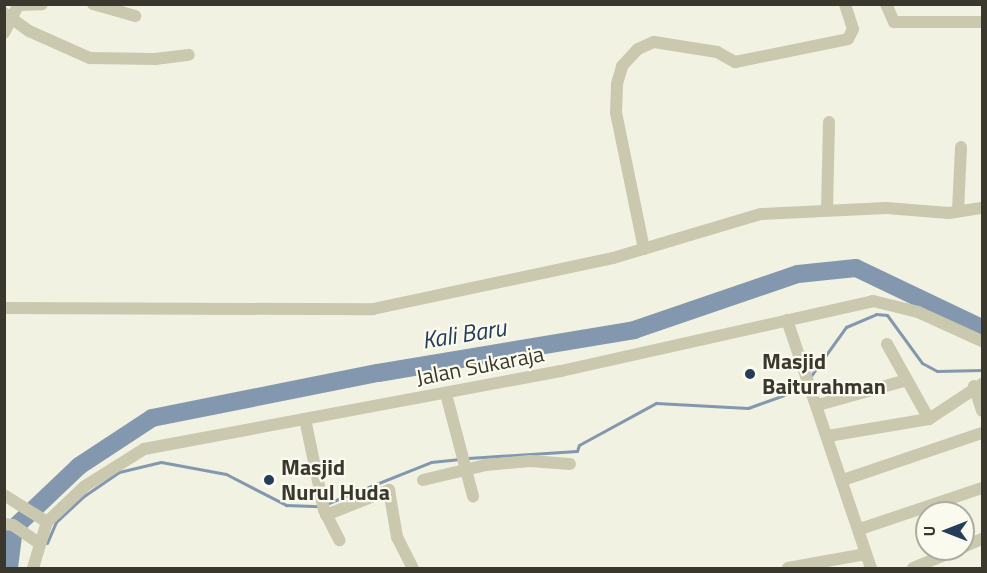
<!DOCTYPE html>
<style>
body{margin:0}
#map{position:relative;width:987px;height:573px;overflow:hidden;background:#f2f2e2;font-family:"Titillium Web",sans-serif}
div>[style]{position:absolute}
.stream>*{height:3px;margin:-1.5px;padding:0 1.5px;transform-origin:1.5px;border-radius:1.5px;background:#8398ae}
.river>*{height:18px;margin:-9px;padding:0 9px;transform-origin:9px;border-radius:9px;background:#8398ae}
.minor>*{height:12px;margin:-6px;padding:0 6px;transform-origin:6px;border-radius:6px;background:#cac8ae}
.dots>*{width:16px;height:16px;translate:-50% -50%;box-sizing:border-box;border:3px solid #fafaef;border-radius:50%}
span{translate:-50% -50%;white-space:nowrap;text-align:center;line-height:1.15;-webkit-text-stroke:4.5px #fafaef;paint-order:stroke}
.poi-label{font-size:22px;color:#3a372c;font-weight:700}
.left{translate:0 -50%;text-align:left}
.street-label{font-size:22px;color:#3a372c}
.water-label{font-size:24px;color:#243d59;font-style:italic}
.frame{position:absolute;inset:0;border:6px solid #3a372c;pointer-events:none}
.north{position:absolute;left:915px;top:501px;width:60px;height:60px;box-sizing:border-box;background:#fafaef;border:2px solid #adaca1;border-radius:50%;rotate:270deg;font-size:16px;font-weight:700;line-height:24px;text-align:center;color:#3a372c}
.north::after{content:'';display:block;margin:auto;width:21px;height:27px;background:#243d59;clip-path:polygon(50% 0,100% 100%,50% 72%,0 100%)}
</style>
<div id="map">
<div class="stream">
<i style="left:810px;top:377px;width:62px;rotate:-54.2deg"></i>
<i style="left:846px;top:327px;width:33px;rotate:-23deg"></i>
<i style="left:876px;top:314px;width:11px;rotate:5deg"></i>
<i style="left:887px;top:315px;width:59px;rotate:53.9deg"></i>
<i style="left:922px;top:363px;width:17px;rotate:28deg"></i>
<i style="left:937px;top:371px;width:45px;rotate:-1.3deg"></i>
<i style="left:468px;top:458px;width:109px;rotate:-3.7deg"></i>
<i style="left:577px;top:451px;width:6px;rotate:-72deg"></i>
<i style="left:579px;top:445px;width:88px;rotate:-28.6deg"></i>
<i style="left:656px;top:403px;width:92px;rotate:3.1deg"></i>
<i style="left:748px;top:408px;width:53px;rotate:-19.8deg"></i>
<i style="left:798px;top:390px;width:11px;rotate:-49deg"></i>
<i style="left:326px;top:504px;width:113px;rotate:-21.8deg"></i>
<i style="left:431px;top:462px;width:27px;rotate:-6deg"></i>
<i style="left:47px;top:543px;width:23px;rotate:-67deg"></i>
<i style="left:56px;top:522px;width:38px;rotate:-43deg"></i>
<i style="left:84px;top:496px;width:42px;rotate:-34.4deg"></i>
<i style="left:119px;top:472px;width:43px;rotate:-13.4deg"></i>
<i style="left:161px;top:462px;width:66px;rotate:10.5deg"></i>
<i style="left:226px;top:474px;width:68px;rotate:27.3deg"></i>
<i style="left:286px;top:505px;width:34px;rotate:2deg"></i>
</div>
<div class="river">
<i style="left:9px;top:568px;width:40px;rotate:-82.9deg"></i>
<i style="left:14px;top:528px;width:90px;rotate:-43.6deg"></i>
<i style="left:79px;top:466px;width:87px;rotate:-33.3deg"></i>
<i style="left:152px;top:418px;width:230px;rotate:-11.3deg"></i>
<i style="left:378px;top:373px;width:260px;rotate:-9.5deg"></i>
<i style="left:634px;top:330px;width:173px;rotate:-18.9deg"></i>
<i style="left:798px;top:274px;width:58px;rotate:-5.9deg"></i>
<i style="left:856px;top:268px;width:140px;rotate:25.5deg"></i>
</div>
<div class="minor">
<i style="left:93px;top:4px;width:44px;rotate:15.9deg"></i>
<i style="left:886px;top:4px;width:20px;rotate:66deg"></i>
<i style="left:894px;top:22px;width:88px"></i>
<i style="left:19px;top:5px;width:23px;rotate:-2deg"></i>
<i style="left:4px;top:13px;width:31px;rotate:36deg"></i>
<i style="left:29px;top:31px;width:67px;rotate:23.9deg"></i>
<i style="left:90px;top:58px;width:65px;rotate:0.9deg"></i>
<i style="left:155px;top:59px;width:34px;rotate:-7deg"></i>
<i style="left:4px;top:33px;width:33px;rotate:-63deg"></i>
<i style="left:827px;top:210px;width:88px;rotate:-88.7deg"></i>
<i style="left:958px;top:211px;width:64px;rotate:-87.3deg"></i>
<i style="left:644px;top:249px;width:139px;rotate:-101.6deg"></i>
<i style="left:616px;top:113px;width:29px;rotate:-88deg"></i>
<i style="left:617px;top:84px;width:19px;rotate:-74deg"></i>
<i style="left:622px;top:66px;width:23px;rotate:-47deg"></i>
<i style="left:638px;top:49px;width:17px;rotate:-24deg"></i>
<i style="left:654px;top:42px;width:64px;rotate:9deg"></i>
<i style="left:717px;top:52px;width:21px;rotate:29deg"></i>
<i style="left:735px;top:62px;width:115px;rotate:-11.5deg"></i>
<i style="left:848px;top:39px;width:11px;rotate:-63deg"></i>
<i style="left:853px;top:29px;width:26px;rotate:-108deg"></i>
<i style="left:4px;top:308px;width:369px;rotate:0.2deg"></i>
<i style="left:373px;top:309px;width:245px;rotate:-12deg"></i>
<i style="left:613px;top:258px;width:154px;rotate:-16.6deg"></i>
<i style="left:761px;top:214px;width:125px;rotate:-2.7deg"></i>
<i style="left:886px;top:208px;width:63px;rotate:4.5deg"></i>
<i style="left:949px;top:213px;width:33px;rotate:-9deg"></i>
<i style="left:787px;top:320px;width:262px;rotate:71.3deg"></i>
<i style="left:887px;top:344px;width:86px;rotate:60.8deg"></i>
<i style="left:974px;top:386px;width:26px;rotate:72deg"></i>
<i style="left:446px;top:394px;width:106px;rotate:75.2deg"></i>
<i style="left:818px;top:405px;width:92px;rotate:-15.7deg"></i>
<i style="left:305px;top:419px;width:93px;rotate:78.2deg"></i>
<i style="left:324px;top:510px;width:34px;rotate:63deg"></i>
<i style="left:828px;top:436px;width:102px;rotate:-9.6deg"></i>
<i style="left:929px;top:419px;width:64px;rotate:-33.4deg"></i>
<i style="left:423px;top:480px;width:65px;rotate:-13.4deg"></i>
<i style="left:486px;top:465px;width:44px;rotate:-5.2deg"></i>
<i style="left:530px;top:461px;width:40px;rotate:4.3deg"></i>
<i style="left:843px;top:480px;width:147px;rotate:-18.7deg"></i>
<i style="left:4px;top:495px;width:51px;rotate:32.1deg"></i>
<i style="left:326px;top:515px;width:68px;rotate:-21.6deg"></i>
<i style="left:389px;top:490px;width:48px;rotate:80.3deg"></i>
<i style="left:397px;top:537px;width:35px;rotate:63deg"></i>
<i style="left:4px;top:524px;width:9px;rotate:6deg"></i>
<i style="left:13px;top:525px;width:32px;rotate:35deg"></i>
<i style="left:860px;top:529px;width:129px;rotate:-18.6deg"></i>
<i style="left:963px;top:547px;width:21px;rotate:-23deg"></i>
<i style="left:33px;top:568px;width:48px;rotate:-73.1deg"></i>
<i style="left:47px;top:522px;width:52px;rotate:-43.5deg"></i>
<i style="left:85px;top:486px;width:70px;rotate:-32.1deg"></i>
<i style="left:144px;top:449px;width:424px;rotate:-10.6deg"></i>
<i style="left:561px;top:371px;width:320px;rotate:-12.6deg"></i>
<i style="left:873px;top:301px;width:46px;rotate:13.7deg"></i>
<i style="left:918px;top:312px;width:70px;rotate:24.4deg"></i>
<i style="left:788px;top:568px;width:79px;rotate:-10.2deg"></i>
<i style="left:913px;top:568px;width:50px;rotate:-22.4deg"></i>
</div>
<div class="dots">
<i style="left:750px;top:374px;background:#243d59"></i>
<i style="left:269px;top:480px;background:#243d59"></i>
</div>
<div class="poi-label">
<span class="left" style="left:762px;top:374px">Masjid<br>Baiturahman</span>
<span class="left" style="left:281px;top:480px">Masjid<br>Nurul Huda</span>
</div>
<div class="street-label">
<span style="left:480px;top:366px;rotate:-11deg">Jalan Sukaraja</span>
</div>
<div class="water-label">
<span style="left:464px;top:334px;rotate:-9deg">Kali Baru</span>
</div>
<div class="frame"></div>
<div class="north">U</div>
</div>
